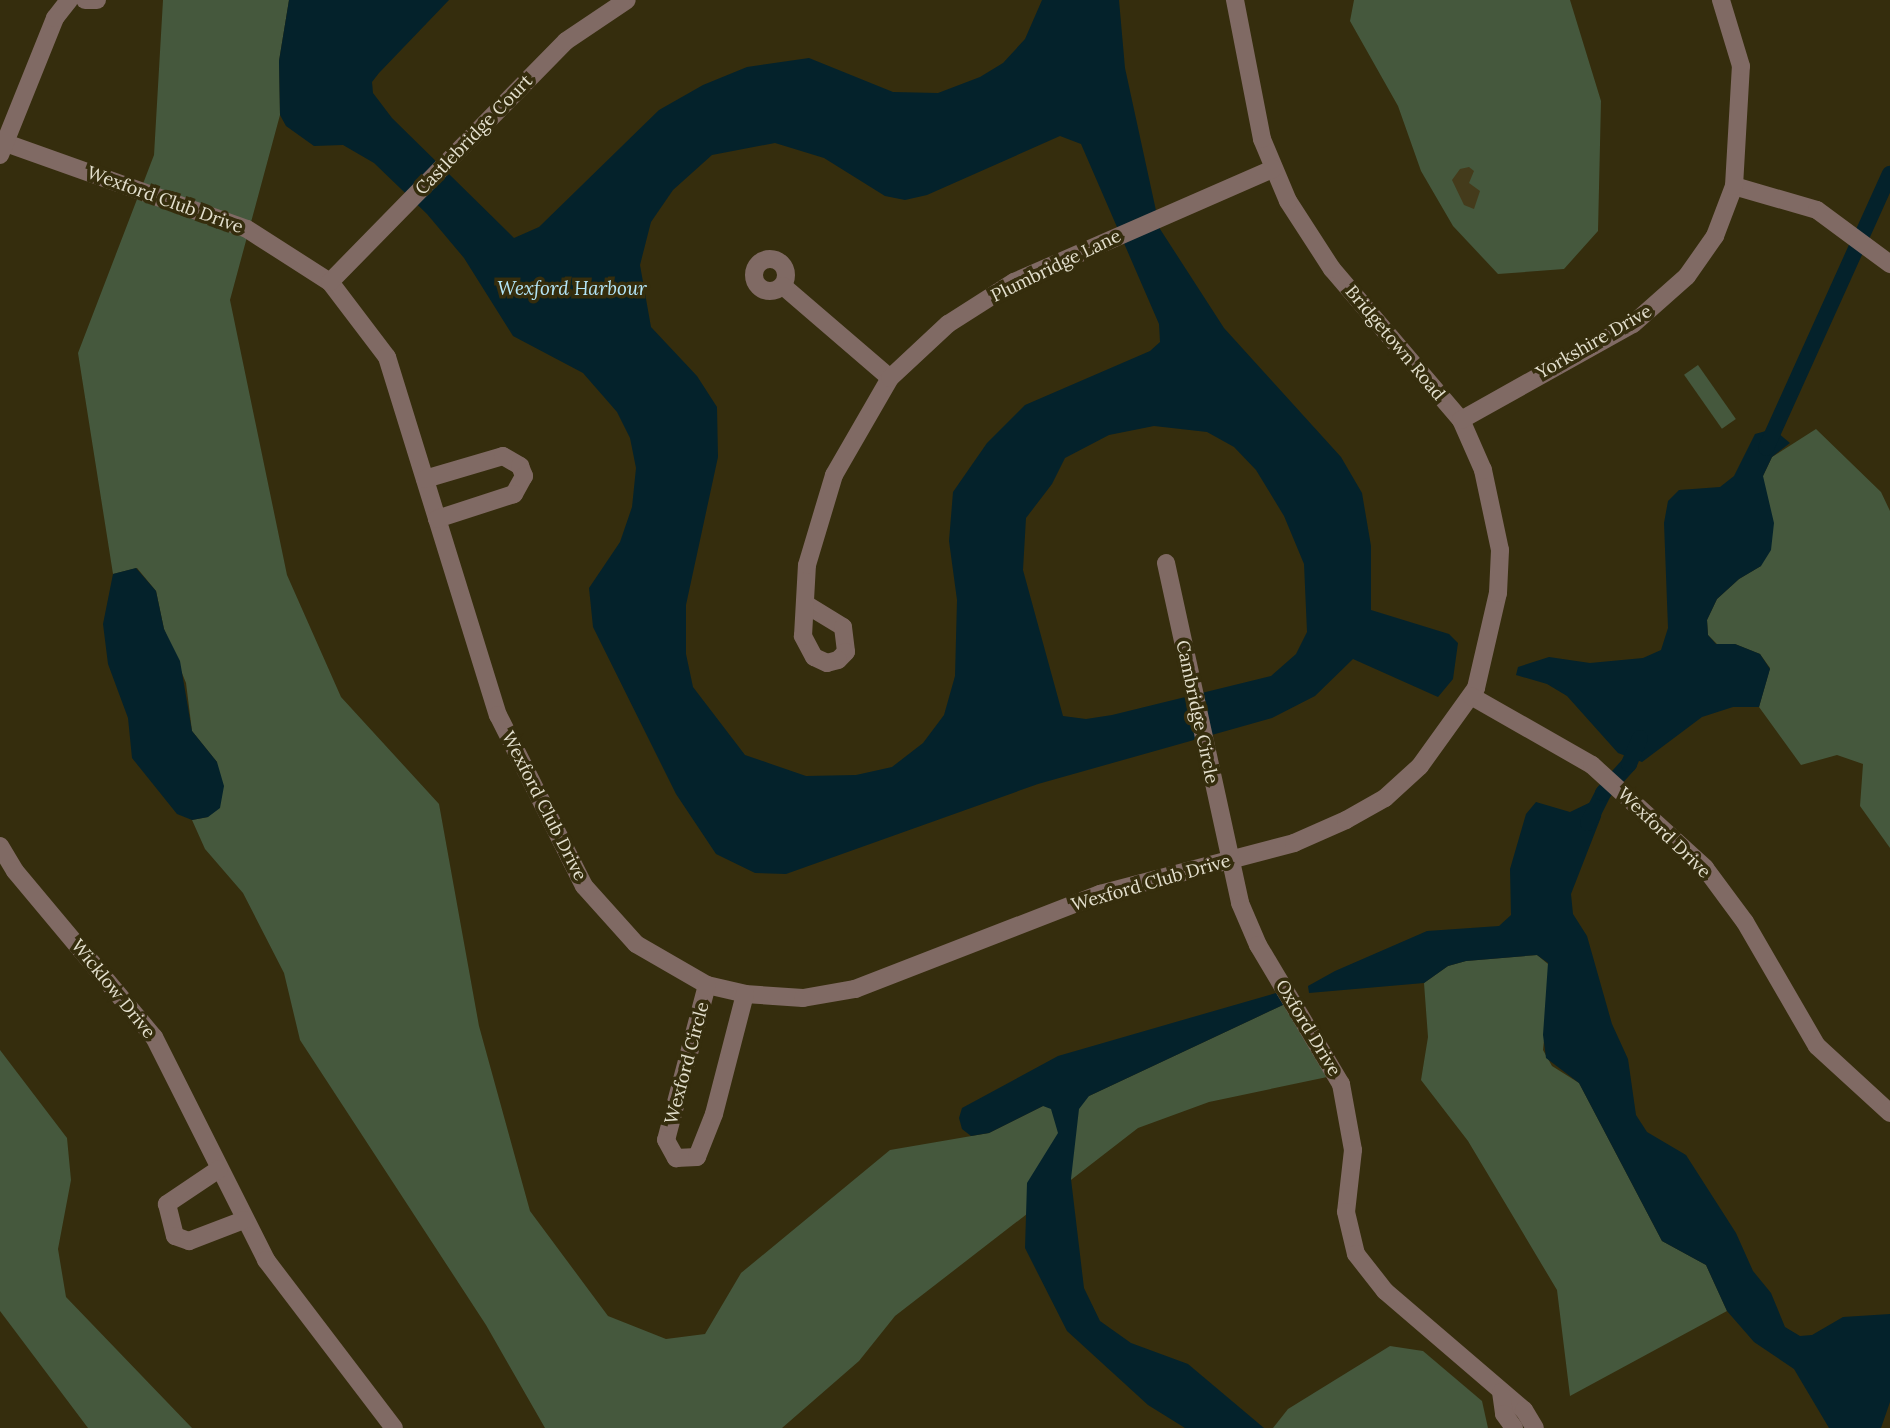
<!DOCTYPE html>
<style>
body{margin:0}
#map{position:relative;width:1890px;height:1428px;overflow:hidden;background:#352d0d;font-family:Lora,serif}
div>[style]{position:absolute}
.green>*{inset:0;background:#45583d;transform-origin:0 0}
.sand>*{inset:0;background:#443b1b}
.water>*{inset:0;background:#04222b}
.canal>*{height:16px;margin:-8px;padding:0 8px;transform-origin:8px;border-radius:8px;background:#04222b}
.minor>*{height:18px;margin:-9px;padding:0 9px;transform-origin:9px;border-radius:9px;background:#806a64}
.minor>.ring{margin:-9px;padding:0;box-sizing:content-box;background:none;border:18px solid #806a64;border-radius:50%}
span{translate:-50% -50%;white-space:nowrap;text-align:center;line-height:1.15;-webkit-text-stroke:7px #352d0d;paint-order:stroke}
.street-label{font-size:18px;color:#e4e0ce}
.water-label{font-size:19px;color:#b4e6f8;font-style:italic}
</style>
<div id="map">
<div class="green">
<i style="clip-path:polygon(163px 0,289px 0,279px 61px,280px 115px,230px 300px,287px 575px,341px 697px,439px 804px,479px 1026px,530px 1211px,608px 1316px,666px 1339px,705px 1334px,741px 1273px,890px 1150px,989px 1133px,1043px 1106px,1089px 1096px,1285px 1004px,1332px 1076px,1209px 1102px,1138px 1128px,895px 1316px,859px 1361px,782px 1428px,545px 1428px,486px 1325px,300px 1040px,284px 973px,243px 893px,205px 849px,192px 820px,208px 817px,217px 762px,192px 731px,186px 683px,164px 629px,156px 591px,137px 568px,113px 574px,78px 353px,154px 155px)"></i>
<i style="clip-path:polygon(1354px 0,1570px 0,1601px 101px,1598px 231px,1564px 269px,1498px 274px,1453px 226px,1421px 171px,1398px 106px,1350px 21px)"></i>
<i style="left:1698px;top:365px;width:66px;height:17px;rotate:55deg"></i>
<i style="clip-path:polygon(1816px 429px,1881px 492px,1890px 511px,1890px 848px,1860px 806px,1863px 764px,1837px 755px,1801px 765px,1759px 707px,1770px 668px,1760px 654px,1735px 644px,1717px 644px,1708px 635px,1707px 620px,1717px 599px,1739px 579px,1761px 566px,1763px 476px,1772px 457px)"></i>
<i style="clip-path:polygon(1537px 955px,1548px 964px,1550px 981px,1543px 1050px,1552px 1066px,1579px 1083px,1662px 1241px,1706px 1265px,1727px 1311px,1570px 1396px,1557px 1290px,1468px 1141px,1421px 1080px,1428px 1037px,1424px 983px,1448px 966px,1466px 961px)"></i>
<i style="clip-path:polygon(0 1050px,67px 1138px,71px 1180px,58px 1249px,66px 1297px,192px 1428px,88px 1428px,0 1311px)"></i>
<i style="clip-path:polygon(1390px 1346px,1423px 1351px,1482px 1401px,1488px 1428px,1273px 1428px,1288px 1409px)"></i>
</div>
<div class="sand">
<i style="clip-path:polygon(1469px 167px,1474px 171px,1469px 183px,1480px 191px,1474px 209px,1464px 205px,1452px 180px,1460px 169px)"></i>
</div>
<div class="water">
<i style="clip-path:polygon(evenodd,289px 0,449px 0,379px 73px,372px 82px,373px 93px,392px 118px,514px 238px,539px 227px,659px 110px,703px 85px,747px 67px,809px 58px,893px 92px,938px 93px,980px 77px,1003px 63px,1025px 39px,1042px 0,1119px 0,1125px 68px,1160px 229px,1224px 328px,1341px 457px,1362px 493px,1371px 546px,1371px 610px,1449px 634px,1458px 643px,1453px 679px,1438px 697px,1353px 659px,1315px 696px,1272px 718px,1038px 784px,786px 874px,755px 873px,716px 854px,676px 794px,593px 627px,589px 588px,620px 542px,632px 507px,636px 468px,630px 438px,617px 412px,583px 373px,513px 336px,464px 258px,427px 214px,374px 163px,343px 145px,314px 146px,286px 126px,280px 115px,279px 61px,289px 0,1060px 136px,1081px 144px,1159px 324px,1160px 342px,1150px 351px,1025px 405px,987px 443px,953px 492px,949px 541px,957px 600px,955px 676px,944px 715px,923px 743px,892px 767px,856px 775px,806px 776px,745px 755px,693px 687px,686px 654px,686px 605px,718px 457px,717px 407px,697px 376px,651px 327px,640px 265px,651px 222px,673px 190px,712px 155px,775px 143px,824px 158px,885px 196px,905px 200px,927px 195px,1060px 136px,289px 0,1154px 426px,1207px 432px,1234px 447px,1256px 470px,1284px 516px,1304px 564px,1307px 632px,1296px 654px,1271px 676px,1112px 715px,1086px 719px,1063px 716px,1023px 570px,1026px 518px,1052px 484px,1065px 458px,1109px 435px,1154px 426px)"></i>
<i style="clip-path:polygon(1773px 429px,1790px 443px,1772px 457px,1763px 476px,1774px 523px,1771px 550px,1761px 566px,1739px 579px,1717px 599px,1707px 620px,1708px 635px,1716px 644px,1735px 644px,1760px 654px,1770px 669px,1759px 707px,1733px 707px,1702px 717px,1642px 762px,1618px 753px,1567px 696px,1547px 684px,1516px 675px,1518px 667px,1549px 657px,1590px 663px,1643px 658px,1661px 650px,1668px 628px,1664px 523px,1668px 501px,1679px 490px,1720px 487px,1734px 476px,1755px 434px)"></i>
<i style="clip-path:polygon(136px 568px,156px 591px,164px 629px,180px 661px,192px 731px,217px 762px,224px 786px,220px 808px,208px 817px,192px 820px,177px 814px,132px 758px,128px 718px,108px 664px,103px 624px,113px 574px)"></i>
<i style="clip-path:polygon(1593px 801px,1602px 805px,1601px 817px,1571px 894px,1573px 914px,1587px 936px,1612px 1024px,1628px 1059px,1636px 1115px,1647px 1132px,1686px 1155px,1736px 1233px,1753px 1271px,1771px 1293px,1785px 1327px,1800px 1336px,1812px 1335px,1843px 1317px,1890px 1314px,1890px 1402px,1881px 1428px,1829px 1428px,1794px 1369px,1754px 1342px,1727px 1311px,1706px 1265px,1662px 1241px,1579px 1083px,1546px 1058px,1543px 1035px,1548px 963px,1537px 955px,1466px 961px,1448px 966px,1424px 983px,1309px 993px,1308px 986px,1335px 971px,1427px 931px,1499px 926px,1511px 915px,1510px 869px,1526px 814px,1536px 802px,1570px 812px)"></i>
<i style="clip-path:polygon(1276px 993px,1285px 1004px,1089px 1096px,1079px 1109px,1071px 1179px,1084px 1288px,1100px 1321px,1131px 1343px,1188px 1364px,1264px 1428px,1185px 1428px,1148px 1405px,1067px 1331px,1025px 1248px,1027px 1183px,1058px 1133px,1051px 1109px,1043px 1106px,989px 1133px,971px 1136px,962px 1129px,959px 1118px,962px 1108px,1058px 1056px)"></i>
</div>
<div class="canal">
<i style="left:1766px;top:448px;width:301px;rotate:-65.7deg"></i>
<i style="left:1588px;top:823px;width:34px;rotate:-63deg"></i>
<i style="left:1603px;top:793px;width:39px;rotate:-48deg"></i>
<i style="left:1629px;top:764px;width:28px;rotate:-67deg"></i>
</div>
<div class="minor">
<i style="left:85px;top:0;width:12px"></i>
<i style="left:0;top:141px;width:262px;rotate:19.6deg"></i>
<i style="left:247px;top:229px;width:98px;rotate:32.6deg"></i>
<i style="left:330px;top:282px;width:94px;rotate:52.8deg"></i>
<i style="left:387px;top:357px;width:375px;rotate:72.8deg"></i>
<i style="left:498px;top:715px;width:191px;rotate:63.3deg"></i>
<i style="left:584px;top:886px;width:78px;rotate:48.1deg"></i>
<i style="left:636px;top:944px;width:82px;rotate:30deg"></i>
<i style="left:707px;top:985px;width:39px;rotate:13deg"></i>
<i style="left:745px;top:994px;width:58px;rotate:3.9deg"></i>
<i style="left:803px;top:998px;width:53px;rotate:-9.8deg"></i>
<i style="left:855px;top:989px;width:263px;rotate:-21.2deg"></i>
<i style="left:1100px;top:894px;width:201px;rotate:-14.7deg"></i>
<i style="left:1294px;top:843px;width:57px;rotate:-23.9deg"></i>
<i style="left:1346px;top:820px;width:45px;rotate:-29.4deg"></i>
<i style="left:1385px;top:798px;width:47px;rotate:-42.4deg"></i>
<i style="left:1420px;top:766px;width:96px;rotate:-54.3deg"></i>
<i style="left:1476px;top:688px;width:98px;rotate:-77deg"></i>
<i style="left:1498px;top:593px;width:43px;rotate:-87.3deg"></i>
<i style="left:1500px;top:550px;width:82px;rotate:-102deg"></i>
<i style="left:1483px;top:470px;width:55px;rotate:-113.7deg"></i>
<i style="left:1461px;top:420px;width:199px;rotate:-130.5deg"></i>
<i style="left:1332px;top:269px;width:81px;rotate:-122.9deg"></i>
<i style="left:1288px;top:201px;width:67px;rotate:-112.8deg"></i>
<i style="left:1262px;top:139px;width:142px;rotate:-101deg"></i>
<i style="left:0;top:155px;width:148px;rotate:-68.1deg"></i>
<i style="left:55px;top:18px;width:23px;rotate:-52deg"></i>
<i style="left:1734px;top:186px;width:86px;rotate:16.1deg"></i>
<i style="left:1817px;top:210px;width:91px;rotate:36.5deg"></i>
<i class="ring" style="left:754px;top:259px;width:14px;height:14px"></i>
<i style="left:330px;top:282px;width:337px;rotate:-45.6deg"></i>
<i style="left:566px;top:41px;width:73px;rotate:-33.9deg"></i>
<i style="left:783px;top:286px;width:141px;rotate:40.7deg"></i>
<i style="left:1461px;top:420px;width:197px;rotate:-29.2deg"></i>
<i style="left:1633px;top:324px;width:72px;rotate:-41.6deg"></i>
<i style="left:1687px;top:276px;width:49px;rotate:-55deg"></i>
<i style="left:1715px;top:236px;width:53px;rotate:-69.2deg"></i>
<i style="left:1734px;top:186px;width:120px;rotate:-86.7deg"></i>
<i style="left:1741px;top:66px;width:69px;rotate:-106.9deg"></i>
<i style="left:425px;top:479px;width:81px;rotate:-16.4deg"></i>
<i style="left:503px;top:456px;width:20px;rotate:30deg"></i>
<i style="left:520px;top:466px;width:11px;rotate:68deg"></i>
<i style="left:524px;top:476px;width:21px;rotate:119deg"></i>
<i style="left:514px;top:494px;width:81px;rotate:162deg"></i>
<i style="left:1166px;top:563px;width:348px;rotate:77.7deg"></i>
<i style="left:1240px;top:903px;width:46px;rotate:66.8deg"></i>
<i style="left:1258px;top:945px;width:162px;rotate:59.2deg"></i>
<i style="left:1341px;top:1084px;width:67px;rotate:79.7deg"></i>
<i style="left:1353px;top:1150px;width:62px;rotate:96.4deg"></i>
<i style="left:1346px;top:1212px;width:43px;rotate:76.6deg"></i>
<i style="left:1356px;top:1254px;width:47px;rotate:51.9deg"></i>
<i style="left:1385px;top:1291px;width:183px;rotate:40.6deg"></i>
<i style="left:1524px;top:1410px;width:21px;rotate:59deg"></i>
<i style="left:807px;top:605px;width:42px;rotate:31.4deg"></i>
<i style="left:843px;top:627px;width:25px;rotate:83deg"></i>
<i style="left:846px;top:652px;width:11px;rotate:135deg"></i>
<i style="left:838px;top:660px;width:11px;rotate:165deg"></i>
<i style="left:827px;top:663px;width:14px;rotate:-155deg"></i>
<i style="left:814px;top:657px;width:24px;rotate:-118deg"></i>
<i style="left:803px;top:636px;width:71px;rotate:-86.8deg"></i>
<i style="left:807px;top:565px;width:94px;rotate:-73.3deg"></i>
<i style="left:834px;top:475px;width:112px;rotate:-60deg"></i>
<i style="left:890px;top:378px;width:79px;rotate:-43deg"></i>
<i style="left:948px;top:324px;width:78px;rotate:-32.5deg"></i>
<i style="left:1014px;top:282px;width:283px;rotate:-23.6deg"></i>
<i style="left:1471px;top:696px;width:139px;rotate:29.7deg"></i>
<i style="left:1592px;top:765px;width:153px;rotate:42.3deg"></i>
<i style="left:1705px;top:868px;width:67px;rotate:53.5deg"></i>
<i style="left:1745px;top:922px;width:143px;rotate:59.9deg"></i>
<i style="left:1817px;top:1046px;width:99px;rotate:42.5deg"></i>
<i style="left:0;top:846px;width:29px;rotate:59deg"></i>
<i style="left:15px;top:871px;width:217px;rotate:50.1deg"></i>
<i style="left:154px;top:1037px;width:250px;rotate:63.3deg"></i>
<i style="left:266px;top:1260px;width:211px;rotate:52.7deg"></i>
<i style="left:707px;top:985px;width:160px;rotate:104.8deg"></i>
<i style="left:666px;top:1140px;width:21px;rotate:61deg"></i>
<i style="left:676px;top:1158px;width:21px;rotate:-3deg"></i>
<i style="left:697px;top:1157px;width:46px;rotate:-68.4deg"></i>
<i style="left:714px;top:1114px;width:124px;rotate:-75.5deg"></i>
<i style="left:219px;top:1169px;width:63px;rotate:146.1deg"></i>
<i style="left:167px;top:1204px;width:33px;rotate:76deg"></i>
<i style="left:175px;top:1236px;width:15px;rotate:20deg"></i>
<i style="left:189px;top:1241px;width:59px;rotate:-20.9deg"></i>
<i style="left:1501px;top:1392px;width:22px;rotate:82deg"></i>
<i style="left:1504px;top:1414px;width:17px;rotate:54deg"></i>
</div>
<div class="street-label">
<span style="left:474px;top:135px;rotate:-46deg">Castlebridge Court</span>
<span style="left:165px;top:200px;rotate:20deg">Wexford Club Drive</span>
<span style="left:1056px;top:266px;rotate:-26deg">Plumbridge Lane</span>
<span style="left:1594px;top:342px;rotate:-30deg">Yorkshire Drive</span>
<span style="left:1395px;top:343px;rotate:50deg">Bridgetown Road</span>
<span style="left:1197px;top:712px;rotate:78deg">Cambridge Circle</span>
<span style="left:544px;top:806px;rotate:63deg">Wexford Club Drive</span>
<span style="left:1664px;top:833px;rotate:44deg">Wexford Drive</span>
<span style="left:1151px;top:883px;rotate:-16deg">Wexford Club Drive</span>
<span style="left:113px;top:989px;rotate:51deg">Wicklow Drive</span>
<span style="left:1308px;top:1028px;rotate:59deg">Oxford Drive</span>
<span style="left:687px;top:1063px;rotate:-75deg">Wexford Circle</span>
</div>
<div class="water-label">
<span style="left:572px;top:289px">Wexford Harbour</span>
</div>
</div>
